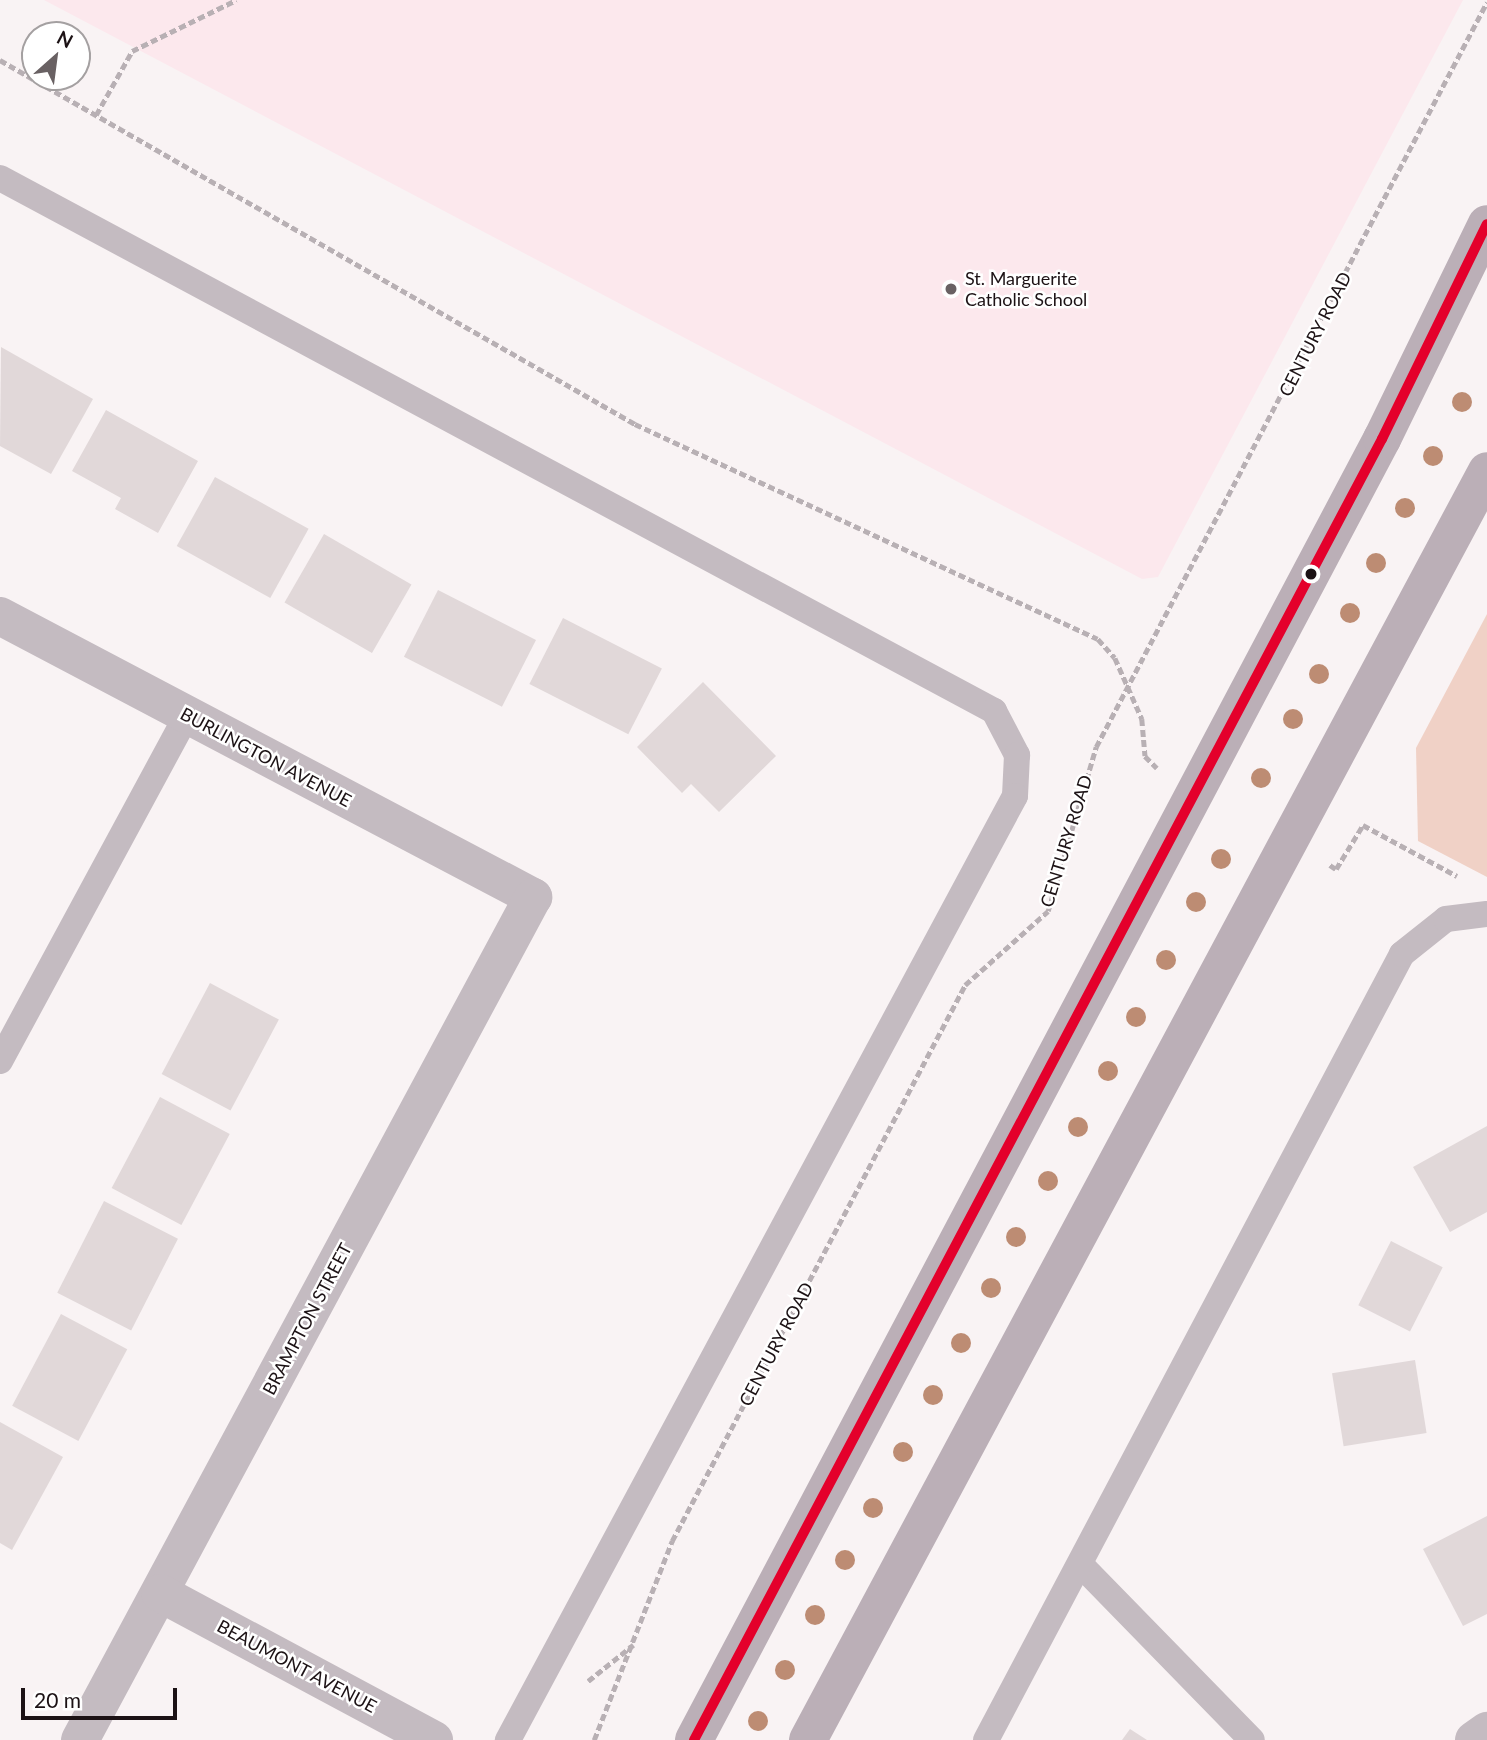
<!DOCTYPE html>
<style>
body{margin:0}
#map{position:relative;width:1487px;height:1740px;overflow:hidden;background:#f9f3f4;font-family:Lato,sans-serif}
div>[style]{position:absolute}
.built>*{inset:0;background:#fce8ed}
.green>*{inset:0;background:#f0d1c6}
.building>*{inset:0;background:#e1d8d9;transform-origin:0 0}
.path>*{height:4.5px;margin-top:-2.25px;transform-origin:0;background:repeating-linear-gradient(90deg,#b8b0b4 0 7px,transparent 0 10.5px)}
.service>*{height:26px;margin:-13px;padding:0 13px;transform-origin:13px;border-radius:13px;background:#c4bbc1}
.minor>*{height:38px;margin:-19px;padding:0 19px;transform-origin:19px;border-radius:19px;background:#c4bbc1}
.secondary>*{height:38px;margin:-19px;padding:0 19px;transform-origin:19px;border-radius:19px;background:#bbafb7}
.bus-1>*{height:10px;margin:-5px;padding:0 5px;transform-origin:5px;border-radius:5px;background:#e4002b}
.trees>*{width:20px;height:20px;margin:-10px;border-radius:50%;background:#bd8c73}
.dots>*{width:19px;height:19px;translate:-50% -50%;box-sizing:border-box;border:4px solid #fff;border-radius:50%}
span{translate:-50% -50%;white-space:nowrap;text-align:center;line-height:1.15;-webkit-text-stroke:5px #fff;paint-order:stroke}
.poi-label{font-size:18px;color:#1c1215}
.left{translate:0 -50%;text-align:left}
.street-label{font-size:18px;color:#1c1215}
.north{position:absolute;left:21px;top:21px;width:70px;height:70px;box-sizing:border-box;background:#fff;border:2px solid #a4a0a1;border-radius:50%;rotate:28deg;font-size:19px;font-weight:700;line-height:28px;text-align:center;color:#1c1215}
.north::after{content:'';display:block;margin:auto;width:24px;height:32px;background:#696163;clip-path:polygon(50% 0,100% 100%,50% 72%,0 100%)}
.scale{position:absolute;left:21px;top:1688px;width:156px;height:32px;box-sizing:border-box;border:4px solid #1c1215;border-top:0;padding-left:9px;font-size:21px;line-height:24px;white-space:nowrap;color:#1c1215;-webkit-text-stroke:5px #fff;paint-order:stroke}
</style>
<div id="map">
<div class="built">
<i style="clip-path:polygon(44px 0,1463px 0,1158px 577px,1142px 579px)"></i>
</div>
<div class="green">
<i style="clip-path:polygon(1487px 614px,1487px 877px,1418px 841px,1416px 748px)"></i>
</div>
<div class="building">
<i style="clip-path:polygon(1px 347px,93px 399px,51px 474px,0 446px)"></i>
<i style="clip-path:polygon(106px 410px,198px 461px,158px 533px,115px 509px,121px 498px,72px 471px)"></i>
<i style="left:215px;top:477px;width:107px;height:79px;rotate:29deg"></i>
<i style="left:324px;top:534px;width:101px;height:79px;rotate:30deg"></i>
<i style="left:438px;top:590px;width:110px;height:75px;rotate:27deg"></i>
<i style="left:563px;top:618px;width:111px;height:74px;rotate:27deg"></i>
<i style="clip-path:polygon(703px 682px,776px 756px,719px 812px,691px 784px,682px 793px,637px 747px)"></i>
<i style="left:210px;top:983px;width:78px;height:103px;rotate:28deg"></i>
<i style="left:160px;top:1097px;width:79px;height:103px;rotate:28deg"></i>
<i style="clip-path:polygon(1487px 1126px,1487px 1212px,1450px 1232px,1413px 1167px)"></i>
<i style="left:104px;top:1201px;width:83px;height:103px;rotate:27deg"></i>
<i style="left:1391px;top:1241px;width:58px;height:72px;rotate:27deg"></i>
<i style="left:61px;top:1314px;width:75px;height:104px;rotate:28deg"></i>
<i style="left:1415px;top:1360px;width:74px;height:84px;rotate:81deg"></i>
<i style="clip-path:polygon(0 1422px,63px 1457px,12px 1550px,0 1543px)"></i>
<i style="clip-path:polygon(1487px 1516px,1487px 1614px,1463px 1626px,1423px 1549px)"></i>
<i style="clip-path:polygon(1130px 1729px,1147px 1740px,1122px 1740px)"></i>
</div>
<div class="path">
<i style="left:0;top:60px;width:732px;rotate:29.82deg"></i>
<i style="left:635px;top:424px;width:510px;rotate:24.91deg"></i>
<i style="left:1098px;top:639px;width:25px;rotate:48deg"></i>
<i style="left:1115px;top:658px;width:67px;rotate:66.1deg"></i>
<i style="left:1142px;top:719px;width:37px;rotate:85deg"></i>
<i style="left:1145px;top:756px;width:17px;rotate:45deg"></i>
<i style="left:96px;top:115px;width:73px;rotate:-60.6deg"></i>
<i style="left:132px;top:51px;width:116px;rotate:-26.1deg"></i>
<i style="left:1330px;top:865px;width:7px;rotate:34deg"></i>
<i style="left:1336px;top:869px;width:52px;rotate:-58.5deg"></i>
<i style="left:1363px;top:825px;width:107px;rotate:28.5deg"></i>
<i style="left:588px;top:1681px;width:58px;rotate:-38.7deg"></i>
<i style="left:594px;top:1740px;width:214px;rotate:-68.6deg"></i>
<i style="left:672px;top:1541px;width:628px;rotate:-62.21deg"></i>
<i style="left:965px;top:985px;width:111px;rotate:-41.7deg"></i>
<i style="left:1048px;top:911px;width:171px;rotate:-73.7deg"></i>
<i style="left:1096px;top:747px;width:841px;rotate:-62.31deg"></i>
</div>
<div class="service">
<i style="left:0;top:178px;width:1128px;rotate:28.2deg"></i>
<i style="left:994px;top:711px;width:50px;rotate:62.4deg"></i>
<i style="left:1017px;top:755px;width:41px;rotate:92.8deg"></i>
<i style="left:1015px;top:796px;width:1072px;rotate:118.24deg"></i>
<i style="left:0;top:1061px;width:393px;rotate:-61.6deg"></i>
<i style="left:1080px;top:1564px;width:246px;rotate:45.7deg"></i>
<i style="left:986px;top:1740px;width:889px;rotate:-62.11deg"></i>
<i style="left:1402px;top:954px;width:56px;rotate:-38.5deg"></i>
<i style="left:1446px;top:919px;width:41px;rotate:-7deg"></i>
</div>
<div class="minor">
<i style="left:0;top:616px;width:603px;rotate:27.8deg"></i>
<i style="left:533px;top:897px;width:957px;rotate:118.25deg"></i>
<i style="left:160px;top:1593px;width:311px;rotate:28.2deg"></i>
<i style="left:1474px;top:1740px;width:16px;rotate:-35deg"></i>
</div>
<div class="secondary">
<i style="left:694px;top:1740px;width:1472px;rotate:-62.13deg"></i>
<i style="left:1382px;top:439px;width:239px;rotate:-64deg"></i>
<i style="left:808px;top:1740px;width:1439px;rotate:-61.85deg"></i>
</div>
<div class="bus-1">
<i style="left:694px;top:1740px;width:1472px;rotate:-62.13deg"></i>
<i style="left:1382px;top:439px;width:239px;rotate:-64deg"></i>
</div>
<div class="trees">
<i style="left:1462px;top:402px"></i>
<i style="left:1433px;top:456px"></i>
<i style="left:1405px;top:508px"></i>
<i style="left:1376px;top:563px"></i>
<i style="left:1350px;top:613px"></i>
<i style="left:1319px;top:674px"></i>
<i style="left:1293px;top:719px"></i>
<i style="left:1261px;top:778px"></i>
<i style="left:1221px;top:859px"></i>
<i style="left:1196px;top:902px"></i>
<i style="left:1166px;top:960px"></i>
<i style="left:1136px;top:1017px"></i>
<i style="left:1108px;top:1071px"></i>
<i style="left:1078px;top:1127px"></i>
<i style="left:1048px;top:1181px"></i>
<i style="left:1016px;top:1237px"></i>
<i style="left:991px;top:1288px"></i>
<i style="left:961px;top:1343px"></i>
<i style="left:933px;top:1395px"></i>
<i style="left:903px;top:1452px"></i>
<i style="left:873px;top:1508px"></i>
<i style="left:845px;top:1560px"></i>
<i style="left:815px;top:1615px"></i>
<i style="left:785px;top:1670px"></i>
<i style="left:758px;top:1721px"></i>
</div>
<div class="dots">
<i style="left:951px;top:289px;background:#696163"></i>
<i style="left:1311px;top:574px;background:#1c1215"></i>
</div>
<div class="poi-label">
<span class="left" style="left:965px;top:289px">St. Marguerite<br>Catholic School</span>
</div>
<div class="street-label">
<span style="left:1315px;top:334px;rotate:-63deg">CENTURY ROAD</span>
<span style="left:266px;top:757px;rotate:28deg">BURLINGTON AVENUE</span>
<span style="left:1066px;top:841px;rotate:-73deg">CENTURY ROAD</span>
<span style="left:307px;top:1319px;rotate:-62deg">BRAMPTON STREET</span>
<span style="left:776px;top:1344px;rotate:-62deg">CENTURY ROAD</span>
<span style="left:297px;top:1666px;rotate:28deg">BEAUMONT AVENUE</span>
</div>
<div class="north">N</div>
<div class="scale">20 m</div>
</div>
